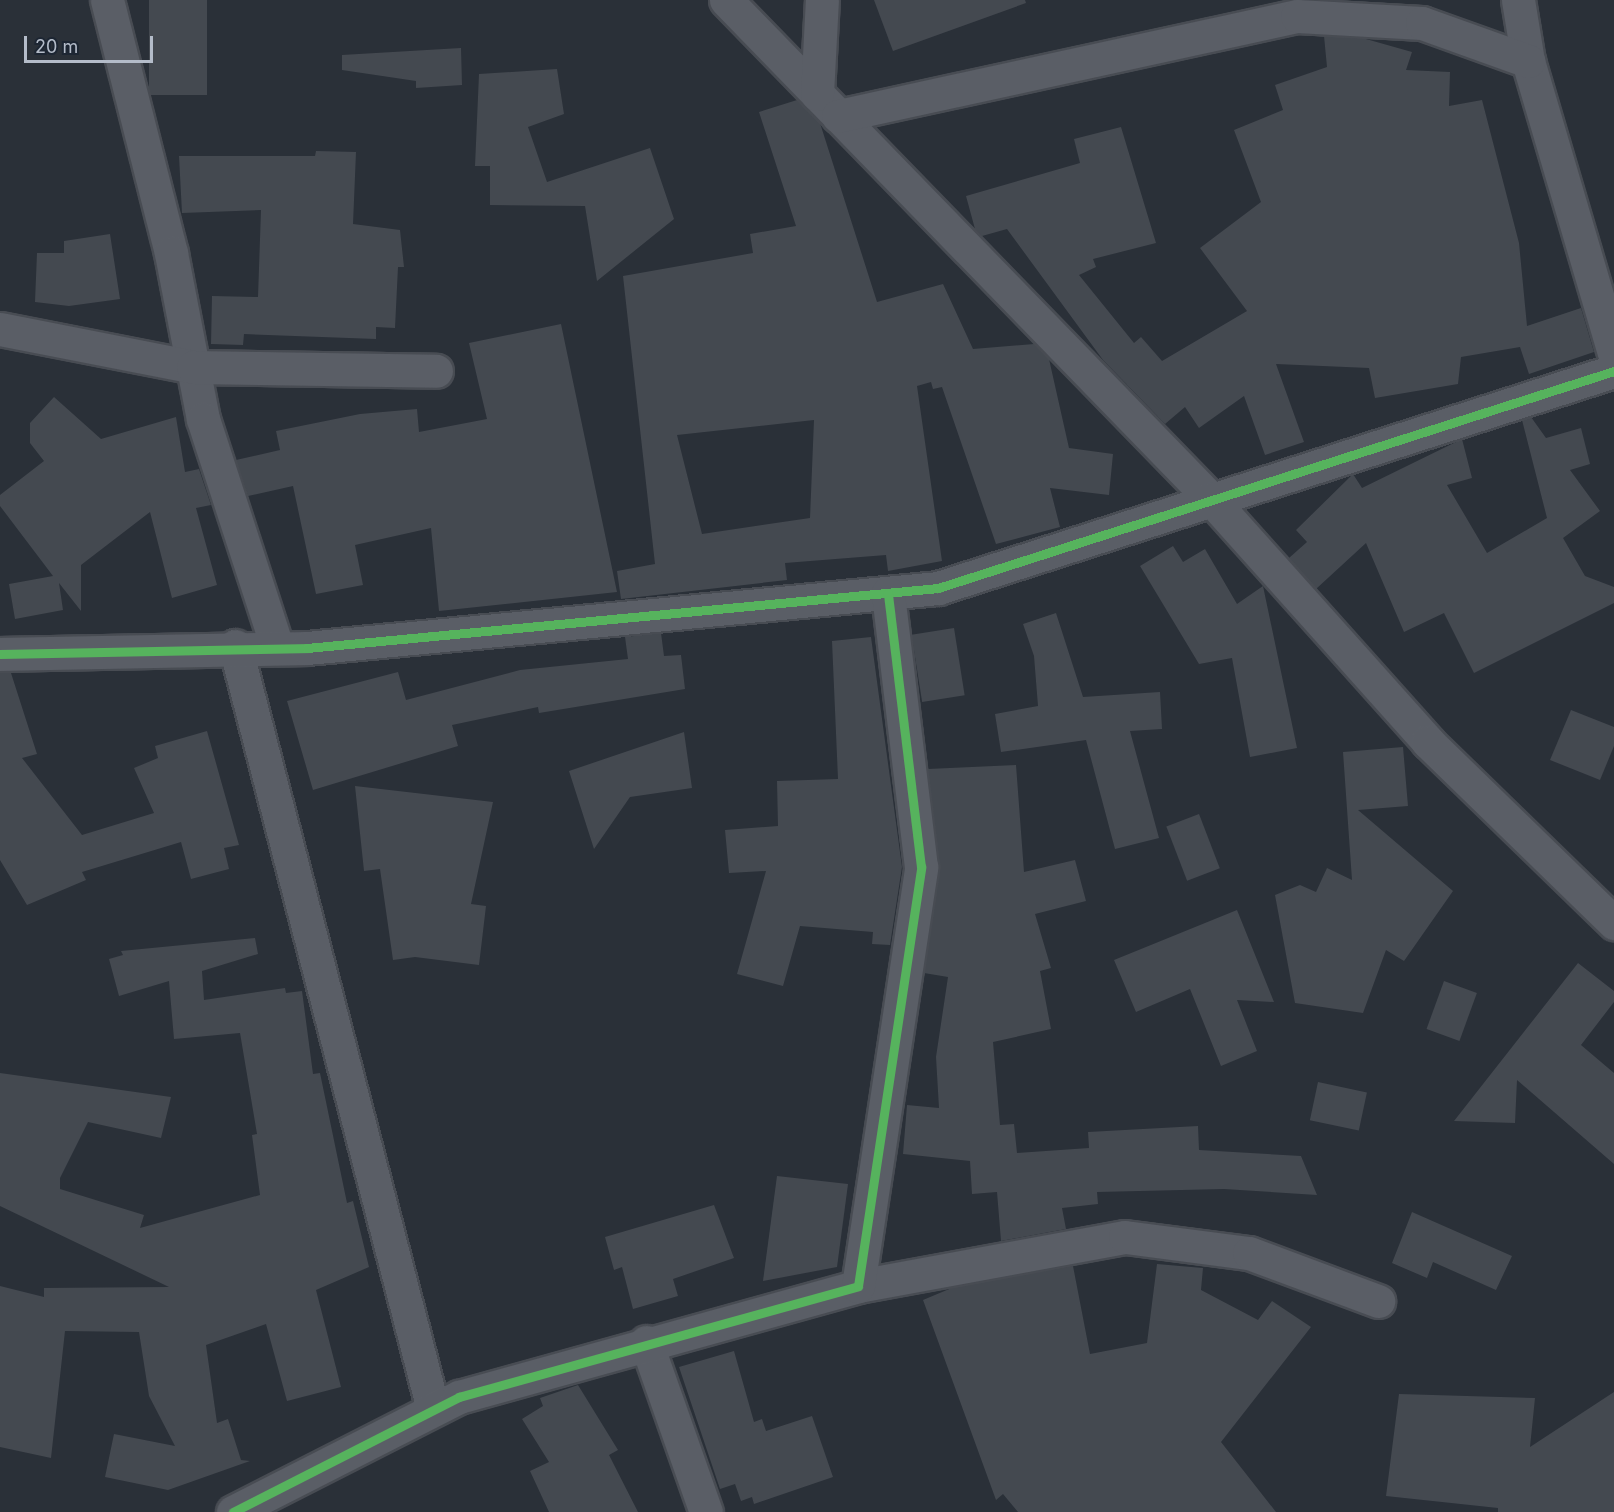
<!DOCTYPE html>
<style>
body{margin:0}
#map{position:relative;width:1614px;height:1512px;overflow:hidden;background:#2a3038;font-family:Inter,sans-serif}
div>[style]{position:absolute}
.building>*{inset:0;background:#444950;transform-origin:0 0}
.roads{filter:drop-shadow(2px 0 #484c53) drop-shadow(-2px 0 #484c53) drop-shadow(0 2px #484c53) drop-shadow(0 -2px #484c53)}
.minor>*{height:33px;margin:-16.5px;padding:0 16.5px;transform-origin:16.5px;border-radius:16.5px;background:#5a5e66}
.cycleway>*{height:9px;margin:-4.5px;padding:0 4.5px;transform-origin:4.5px;border-radius:4.5px;background:#56b35d}
span{translate:-50% -50%;white-space:nowrap;text-align:center;line-height:1.15;-webkit-text-stroke:4.5px #1d2633;paint-order:stroke}
.scale{position:absolute;left:24px;top:36px;width:129px;height:27px;box-sizing:border-box;border:3px solid #b4bcc9;border-top:0;padding-left:8px;font-size:18px;line-height:21px;white-space:nowrap;color:#b4bcc9;-webkit-text-stroke:4px #1d2633;paint-order:stroke}
</style>
<div id="map">
<div class="building">
<i style="left:149px;top:0;width:58px;height:95px"></i>
<i style="clip-path:polygon(874px 0,1025px 0,1026px 3px,893px 51px)"></i>
<i style="clip-path:polygon(1324px 36px,1366px 39px,1412px 52px,1406px 70px,1450px 72px,1449px 106px,1482px 100px,1519px 243px,1527px 326px,1581px 308px,1594px 352px,1529px 374px,1520px 347px,1461px 357px,1458px 384px,1375px 398px,1369px 368px,1276px 364px,1304px 442px,1265px 455px,1244px 396px,1199px 428px,1185px 407px,1165px 424px,1103px 360px,1007px 229px,982px 236px,975px 229px,966px 196px,1080px 163px,1074px 139px,1121px 127px,1156px 243px,1093px 259px,1096px 267px,1079px 275px,1134px 343px,1141px 337px,1162px 361px,1247px 311px,1200px 248px,1261px 202px,1234px 130px,1283px 110px,1275px 85px,1327px 67px)"></i>
<i style="clip-path:polygon(461px 48px,462px 85px,416px 88px,416px 81px,342px 70px,342px 55px)"></i>
<i style="clip-path:polygon(557px 69px,564px 114px,528px 127px,547px 182px,650px 148px,674px 219px,597px 281px,585px 206px,490px 205px,490px 166px,475px 166px,479px 74px)"></i>
<i style="clip-path:polygon(evenodd,797px 100px,820px 123px,877px 302px,943px 284px,973px 349px,1034px 344px,1049px 359px,1069px 448px,1113px 454px,1109px 495px,1050px 488px,1060px 527px,996px 544px,942px 387px,933px 389px,931px 382px,917px 386px,942px 561px,888px 571px,886px 555px,785px 563px,787px 580px,621px 599px,617px 571px,655px 564px,623px 276px,753px 253px,750px 234px,796px 226px,759px 112px,797px 100px,814px 420px,810px 518px,702px 534px,677px 435px,814px 420px)"></i>
<i style="clip-path:polygon(316px 151px,356px 152px,353px 224px,400px 230px,404px 267px,398px 267px,395px 328px,376px 327px,376px 339px,244px 334px,243px 345px,211px 344px,212px 296px,258px 297px,261px 210px,182px 213px,179px 156px,315px 156px)"></i>
<i style="clip-path:polygon(110px 234px,120px 299px,69px 306px,35px 302px,37px 253px,64px 253px,64px 241px)"></i>
<i style="clip-path:polygon(561px 324px,617px 592px,439px 611px,431px 528px,355px 545px,363px 585px,316px 594px,293px 486px,248px 496px,236px 460px,280px 450px,276px 431px,360px 414px,417px 409px,419px 432px,487px 419px,469px 343px)"></i>
<i style="clip-path:polygon(54px 397px,101px 439px,176px 417px,185px 472px,199px 469px,211px 505px,196px 508px,217px 585px,172px 598px,150px 512px,81px 565px,81px 611px,59px 583px,63px 610px,15px 619px,9px 584px,53px 576px,0 506px,0 495px,44px 461px,30px 443px,30px 423px)"></i>
<i style="clip-path:polygon(1531px 417px,1546px 438px,1581px 428px,1590px 464px,1570px 470px,1600px 511px,1563px 538px,1585px 576px,1614px 587px,1614px 603px,1474px 673px,1444px 613px,1404px 632px,1366px 543px,1316px 589px,1289px 558px,1307px 542px,1296px 530px,1353px 474px,1362px 488px,1462px 439px,1472px 478px,1447px 485px,1487px 553px,1547px 518px,1522px 420px)"></i>
<i style="clip-path:polygon(1173px 546px,1183px 562px,1205px 549px,1237px 604px,1263px 586px,1297px 748px,1250px 757px,1232px 658px,1199px 664px,1140px 566px)"></i>
<i style="clip-path:polygon(1056px 613px,1083px 697px,1160px 692px,1162px 729px,1130px 731px,1159px 838px,1115px 849px,1086px 740px,1001px 752px,995px 714px,1038px 706px,1034px 656px,1023px 624px)"></i>
<i style="left:954px;top:628px;width:68px;height:43px;rotate:81deg"></i>
<i style="clip-path:polygon(661px 633px,664px 656px,681px 655px,685px 689px,539px 713px,538px 707px,452px 725px,458px 746px,313px 790px,287px 701px,398px 672px,406px 700px,520px 670px,628px 659px,625px 637px)"></i>
<i style="clip-path:polygon(871px 637px,902px 867px,890px 945px,872px 944px,873px 932px,800px 926px,783px 986px,737px 974px,766px 871px,729px 873px,725px 830px,778px 826px,777px 781px,838px 779px,832px 641px)"></i>
<i style="clip-path:polygon(0 673px,11px 673px,37px 754px,22px 758px,82px 835px,154px 813px,134px 768px,158px 758px,155px 746px,207px 731px,239px 845px,224px 848px,229px 869px,191px 879px,181px 842px,82px 872px,86px 880px,27px 905px,0 860px)"></i>
<i style="clip-path:polygon(1571px 710px,1614px 727px,1614px 746px,1600px 780px,1550px 760px)"></i>
<i style="clip-path:polygon(684px 732px,692px 788px,630px 797px,594px 849px,569px 771px)"></i>
<i style="clip-path:polygon(1403px 747px,1408px 806px,1358px 810px,1453px 891px,1404px 961px,1386px 950px,1363px 1013px,1295px 1003px,1275px 895px,1300px 885px,1316px 892px,1327px 868px,1352px 880px,1343px 752px)"></i>
<i style="clip-path:polygon(1016px 765px,1024px 872px,1075px 860px,1086px 901px,1035px 914px,1051px 968px,1040px 971px,1051px 1029px,993px 1042px,1000px 1125px,1014px 1124px,1017px 1153px,1089px 1148px,1088px 1132px,1198px 1126px,1199px 1150px,1301px 1156px,1317px 1195px,1224px 1189px,1097px 1192px,1098px 1204px,1062px 1208px,1066px 1229px,1001px 1241px,997px 1192px,972px 1194px,970px 1161px,903px 1154px,907px 1105px,939px 1108px,936px 1057px,948px 977px,924px 973px,940px 869px,928px 769px)"></i>
<i style="clip-path:polygon(355px 786px,493px 802px,471px 904px,486px 906px,479px 965px,415px 957px,393px 960px,380px 869px,364px 871px)"></i>
<i style="left:1199px;top:814px;width:58px;height:35px;rotate:69deg"></i>
<i style="clip-path:polygon(1237px 910px,1274px 1002px,1237px 1000px,1257px 1051px,1221px 1066px,1190px 989px,1136px 1012px,1114px 960px)"></i>
<i style="clip-path:polygon(255px 938px,258px 954px,202px 971px,204px 1000px,285px 988px,286px 993px,302px 991px,313px 1074px,320px 1073px,347px 1203px,353px 1201px,369px 1267px,316px 1290px,341px 1387px,287px 1401px,266px 1324px,206px 1345px,217px 1423px,228px 1419px,241px 1460px,250px 1461px,168px 1490px,105px 1477px,114px 1434px,175px 1446px,149px 1396px,139px 1332px,65px 1331px,51px 1458px,0 1447px,0 1286px,44px 1297px,44px 1288px,169px 1287px,0 1206px,0 1073px,171px 1097px,161px 1138px,88px 1122px,60px 1178px,60px 1189px,144px 1215px,140px 1228px,260px 1195px,252px 1135px,257px 1134px,240px 1033px,174px 1039px,169px 981px,119px 996px,109px 959px,123px 955px,121px 951px)"></i>
<i style="clip-path:polygon(1578px 963px,1614px 991px,1614px 1002px,1581px 1045px,1614px 1073px,1614px 1164px,1517px 1080px,1515px 1123px,1454px 1121px)"></i>
<i style="left:1444px;top:981px;width:35px;height:51px;rotate:20deg"></i>
<i style="left:1318px;top:1082px;width:50px;height:39px;rotate:12deg"></i>
<i style="clip-path:polygon(777px 1176px,848px 1184px,837px 1267px,763px 1281px)"></i>
<i style="clip-path:polygon(714px 1205px,734px 1258px,673px 1279px,678px 1296px,633px 1309px,622px 1267px,614px 1270px,605px 1237px)"></i>
<i style="clip-path:polygon(1412px 1212px,1512px 1256px,1496px 1290px,1433px 1262px,1427px 1278px,1392px 1263px)"></i>
<i style="clip-path:polygon(1157px 1264px,1203px 1268px,1201px 1290px,1258px 1320px,1272px 1301px,1311px 1327px,1221px 1442px,1276px 1512px,1018px 1512px,1003px 1494px,996px 1500px,923px 1300px,954px 1287px,1073px 1266px,1090px 1354px,1147px 1343px)"></i>
<i style="clip-path:polygon(734px 1351px,754px 1422px,762px 1419px,766px 1431px,812px 1416px,833px 1477px,754px 1504px,752px 1497px,741px 1501px,735px 1484px,720px 1489px,679px 1367px)"></i>
<i style="clip-path:polygon(578px 1385px,618px 1450px,609px 1455px,638px 1512px,549px 1512px,530px 1471px,549px 1462px,522px 1419px,543px 1406px,540px 1398px)"></i>
<i style="clip-path:polygon(1614px 1392px,1614px 1512px,1498px 1512px,1498px 1508px,1386px 1496px,1399px 1394px,1535px 1398px,1530px 1447px)"></i>
</div>
<div class="roads">
<div class="minor">
<i style="left:107px;top:0;width:261px;rotate:75.8deg"></i>
<i style="left:171px;top:253px;width:169px;rotate:79.1deg"></i>
<i style="left:203px;top:419px;width:240px;rotate:72deg"></i>
<i style="left:726px;top:0;width:696px;rotate:45.82deg"></i>
<i style="left:1211px;top:499px;width:326px;rotate:48.2deg"></i>
<i style="left:1428px;top:742px;width:260px;rotate:44.2deg"></i>
<i style="left:1518px;top:0;width:62px;rotate:80.7deg"></i>
<i style="left:1528px;top:61px;width:304px;rotate:73.6deg"></i>
<i style="left:817px;top:94px;width:94px;rotate:-87deg"></i>
<i style="left:838px;top:116px;width:470px;rotate:-12.3deg"></i>
<i style="left:1297px;top:16px;width:125px;rotate:3.2deg"></i>
<i style="left:1422px;top:23px;width:113px;rotate:19.7deg"></i>
<i style="left:0;top:329px;width:197px;rotate:11.1deg"></i>
<i style="left:193px;top:367px;width:243px;rotate:0.9deg"></i>
<i style="left:235px;top:646px;width:788px;rotate:75.45deg"></i>
<i style="left:0;top:654px;width:307px;rotate:-1.1deg"></i>
<i style="left:307px;top:648px;width:634px;rotate:-5.43deg"></i>
<i style="left:938px;top:588px;width:710px;rotate:-17.8deg"></i>
<i style="left:858px;top:1286px;width:271px;rotate:-10.4deg"></i>
<i style="left:1125px;top:1237px;width:125px;rotate:7.4deg"></i>
<i style="left:1249px;top:1253px;width:138px;rotate:20.4deg"></i>
<i style="left:646px;top:1342px;width:180px;rotate:70.6deg"></i>
<i style="left:233px;top:1512px;width:254px;rotate:-27deg"></i>
<i style="left:459px;top:1397px;width:414px;rotate:-15.5deg"></i>
<i style="left:858px;top:1286px;width:424px;rotate:-81.4deg"></i>
<i style="left:921px;top:867px;width:276px;rotate:-96.9deg"></i>
</div>
</div>
<div class="cycleway">
<i style="left:0;top:654px;width:307px;rotate:-1.1deg"></i>
<i style="left:307px;top:648px;width:634px;rotate:-5.43deg"></i>
<i style="left:938px;top:588px;width:710px;rotate:-17.8deg"></i>
<i style="left:233px;top:1512px;width:254px;rotate:-27deg"></i>
<i style="left:459px;top:1397px;width:414px;rotate:-15.5deg"></i>
<i style="left:858px;top:1286px;width:424px;rotate:-81.4deg"></i>
<i style="left:921px;top:867px;width:276px;rotate:-96.9deg"></i>
</div>
<div class="scale">20 m</div>
</div>
